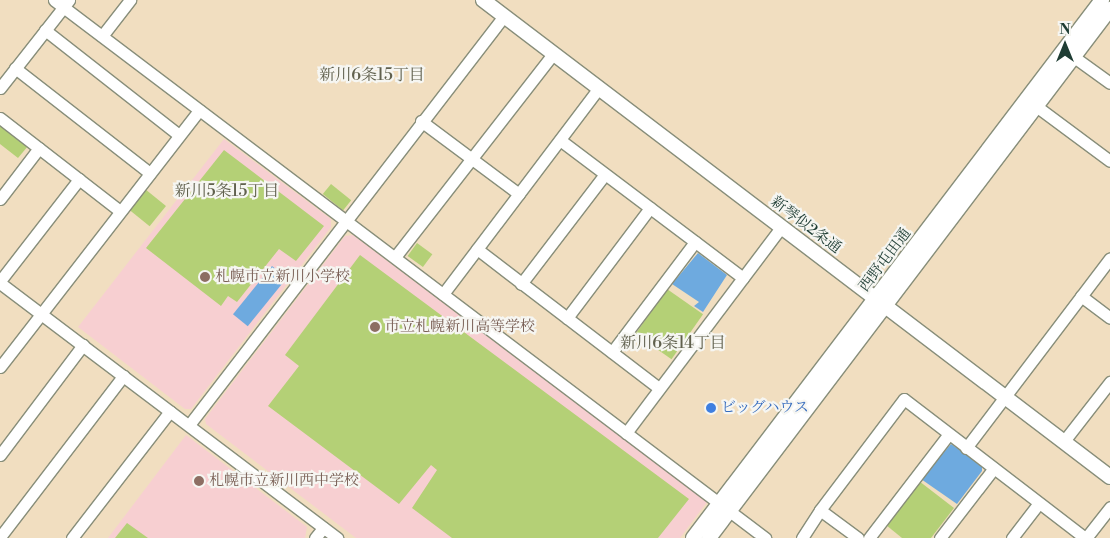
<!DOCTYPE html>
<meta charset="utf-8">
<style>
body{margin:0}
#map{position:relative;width:1110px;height:538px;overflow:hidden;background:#f1dec0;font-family:"Libre Bodoni","Noto Serif JP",serif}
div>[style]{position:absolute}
.built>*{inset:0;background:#f7cfd1}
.green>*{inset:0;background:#b4d076;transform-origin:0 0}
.water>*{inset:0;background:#6eaadf;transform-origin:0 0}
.roads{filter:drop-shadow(1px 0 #888e7a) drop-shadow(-1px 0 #888e7a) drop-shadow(0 1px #888e7a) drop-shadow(0 -1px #888e7a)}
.minor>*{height:11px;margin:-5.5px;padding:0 5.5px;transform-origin:5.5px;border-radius:5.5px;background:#fff}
.tertiary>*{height:14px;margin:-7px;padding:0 7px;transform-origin:7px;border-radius:7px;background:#fff}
.dots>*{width:14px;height:14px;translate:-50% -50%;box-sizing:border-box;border:2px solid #f6f6f2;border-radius:50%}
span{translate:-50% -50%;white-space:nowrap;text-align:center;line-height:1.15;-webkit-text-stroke:4.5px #f6f6f2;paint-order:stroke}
.street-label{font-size:15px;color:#1f3d34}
.education-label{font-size:15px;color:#785e54}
.left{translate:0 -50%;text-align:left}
.shop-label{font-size:15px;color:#366cbe}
.neighbourhood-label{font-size:16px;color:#60604d}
.north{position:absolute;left:1040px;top:20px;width:50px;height:50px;-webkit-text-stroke:4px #f6f6f2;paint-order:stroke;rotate:0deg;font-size:14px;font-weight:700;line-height:20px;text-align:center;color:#1f3d34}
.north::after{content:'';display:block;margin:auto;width:18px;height:22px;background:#1f3d34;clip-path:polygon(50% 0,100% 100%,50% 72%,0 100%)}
</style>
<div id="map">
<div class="built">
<i style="clip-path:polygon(224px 139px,331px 219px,331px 227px,191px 409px,185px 409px,78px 327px)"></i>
<i style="clip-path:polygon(353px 235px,707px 502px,680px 538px,356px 538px,206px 424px,205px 419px,345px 236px)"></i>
<i style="clip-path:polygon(186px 435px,307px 527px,305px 538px,108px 538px)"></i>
</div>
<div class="green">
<i style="clip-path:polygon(0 124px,28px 146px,18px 158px,0 144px)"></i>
<i style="clip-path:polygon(224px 150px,324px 226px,296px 261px,279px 249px,237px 302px,228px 296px,221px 306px,146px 248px)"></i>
<i style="left:331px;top:184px;width:26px;height:13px;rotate:39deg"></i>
<i style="left:145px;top:189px;width:27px;height:26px;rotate:39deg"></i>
<i style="left:417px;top:243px;width:19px;height:16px;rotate:36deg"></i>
<i style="clip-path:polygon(360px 255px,689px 499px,658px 538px,452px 538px,412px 508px,437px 470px,431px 465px,399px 504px,268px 406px,299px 366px,285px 355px)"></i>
<i style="left:667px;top:289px;width:44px;height:55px;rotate:35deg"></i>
<i style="clip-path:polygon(919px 481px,954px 508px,931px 538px,902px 538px,886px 525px)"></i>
<i style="clip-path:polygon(127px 523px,148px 538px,115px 538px)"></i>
</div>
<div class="water">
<i style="clip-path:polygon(698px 253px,727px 275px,703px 312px,694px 306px,699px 302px,672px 284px)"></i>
<i style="left:272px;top:266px;width:19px;height:62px;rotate:39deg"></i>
<i style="clip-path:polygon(951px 444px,982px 465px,982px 471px,957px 504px,921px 479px)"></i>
</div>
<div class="roads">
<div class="minor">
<i style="left:54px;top:0;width:892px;rotate:37.11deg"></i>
<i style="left:45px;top:30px;width:170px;rotate:38.1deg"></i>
<i style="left:102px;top:36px;width:46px;rotate:-52.1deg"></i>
<i style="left:1074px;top:57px;width:44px;rotate:35.8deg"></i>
<i style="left:15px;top:68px;width:171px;rotate:37.9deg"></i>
<i style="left:0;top:88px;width:112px;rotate:-51.9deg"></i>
<i style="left:1036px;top:106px;width:92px;rotate:36.6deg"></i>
<i style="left:0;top:118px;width:152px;rotate:37.8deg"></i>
<i style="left:421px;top:121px;width:122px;rotate:36.7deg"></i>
<i style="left:560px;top:140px;width:229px;rotate:37deg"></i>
<i style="left:0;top:199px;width:64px;rotate:-52.6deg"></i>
<i style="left:477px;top:249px;width:229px;rotate:37.4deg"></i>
<i style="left:395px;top:257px;width:257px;rotate:-52.1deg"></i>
<i style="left:0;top:281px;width:129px;rotate:-52.2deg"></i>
<i style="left:0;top:283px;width:423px;rotate:37.1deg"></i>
<i style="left:521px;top:284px;width:138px;rotate:-52.6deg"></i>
<i style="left:443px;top:294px;width:258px;rotate:-52.9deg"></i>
<i style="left:1081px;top:296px;width:36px;rotate:37deg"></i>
<i style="left:567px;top:318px;width:138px;rotate:-53deg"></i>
<i style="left:612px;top:352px;width:138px;rotate:-53deg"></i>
<i style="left:0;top:367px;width:325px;rotate:-52.2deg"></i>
<i style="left:189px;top:425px;width:516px;rotate:-52.4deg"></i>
<i style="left:626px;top:433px;width:258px;rotate:-53deg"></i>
<i style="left:1064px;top:441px;width:75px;rotate:-52.1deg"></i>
<i style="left:966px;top:448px;width:238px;rotate:-52.8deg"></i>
<i style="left:0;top:455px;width:138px;rotate:-53deg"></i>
<i style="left:820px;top:510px;width:47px;rotate:36.4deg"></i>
<i style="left:0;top:537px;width:203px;rotate:-52.6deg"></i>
<i style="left:72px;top:538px;width:160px;rotate:-52.3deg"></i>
<i style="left:315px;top:538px;width:13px;rotate:-51deg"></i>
<i style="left:802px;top:538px;width:33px;rotate:-57deg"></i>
<i style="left:820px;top:510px;width:139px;rotate:-52.9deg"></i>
<i style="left:904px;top:399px;width:228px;rotate:37.5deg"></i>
<i style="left:869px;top:538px;width:130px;rotate:-52.5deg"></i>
<i style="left:940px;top:538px;width:88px;rotate:-52.4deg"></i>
<i style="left:1012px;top:538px;width:44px;rotate:-52.4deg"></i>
<i style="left:1086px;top:538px;width:39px;rotate:-52deg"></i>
</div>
<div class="tertiary">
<i style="left:483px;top:0;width:788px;rotate:37.26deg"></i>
<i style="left:693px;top:538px;width:676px;rotate:-52.76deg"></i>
<i style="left:709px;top:538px;width:664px;rotate:-52.84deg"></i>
</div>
</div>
<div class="dots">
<i style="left:205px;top:277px;background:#8d6e63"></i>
<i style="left:375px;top:327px;background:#8d6e63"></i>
<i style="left:711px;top:408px;background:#3f7fe0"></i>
<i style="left:199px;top:481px;background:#8d6e63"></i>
</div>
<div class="street-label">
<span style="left:806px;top:225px;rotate:37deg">新琴似2条通</span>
<span style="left:885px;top:260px;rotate:-53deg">西野屯田通</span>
</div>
<div class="education-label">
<span class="left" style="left:215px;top:277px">札幌市立新川小学校</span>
<span class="left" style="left:385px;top:327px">市立札幌新川高等学校</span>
<span class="left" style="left:209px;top:481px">札幌市立新川西中学校</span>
</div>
<div class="shop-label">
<span class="left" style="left:721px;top:408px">ビッグハウス</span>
</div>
<div class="neighbourhood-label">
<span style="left:372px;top:75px">新川6条15丁目</span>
<span style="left:227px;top:191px">新川5条15丁目</span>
<span style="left:673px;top:343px">新川6条14丁目</span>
</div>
<div class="north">N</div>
</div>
